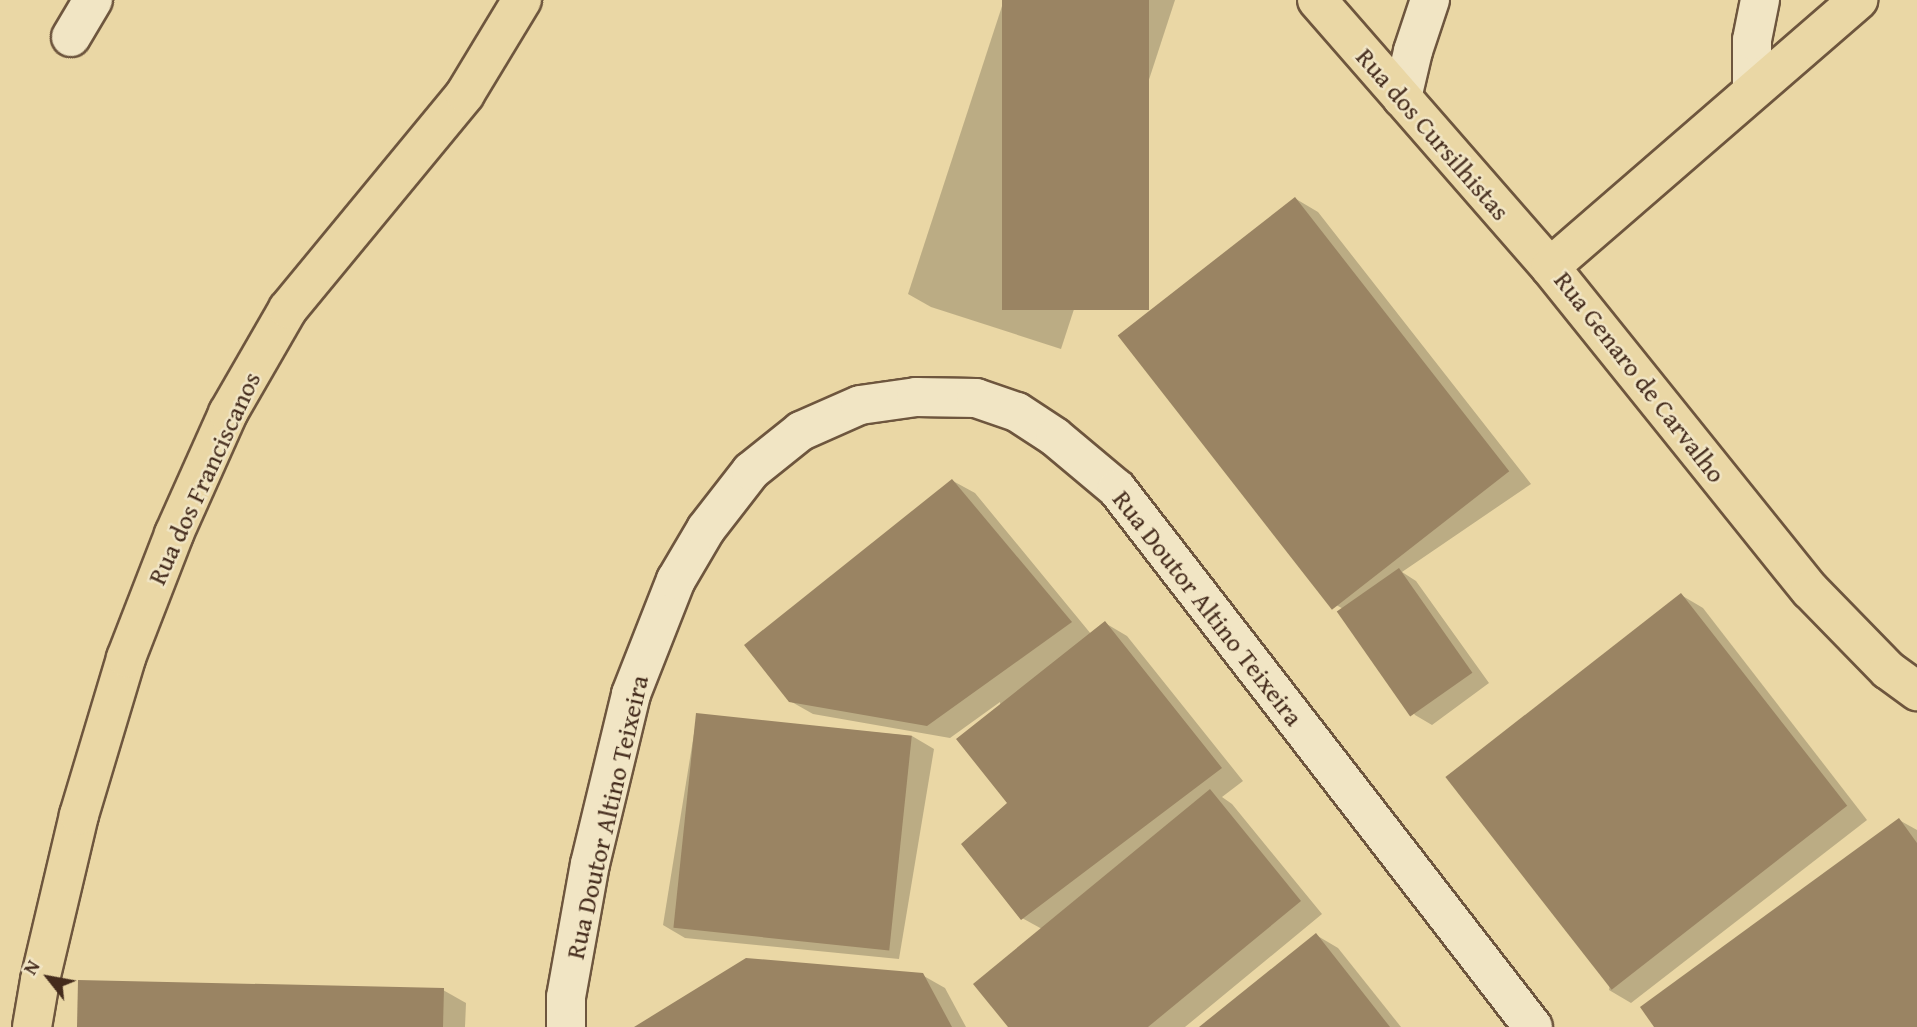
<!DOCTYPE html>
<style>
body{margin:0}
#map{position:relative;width:1917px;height:1027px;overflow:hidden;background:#ead7a5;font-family:"Gentium Book Plus",serif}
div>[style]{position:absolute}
.shadow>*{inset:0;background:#0003}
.building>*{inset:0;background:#9a8463;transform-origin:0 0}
.roads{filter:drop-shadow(2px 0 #6e563e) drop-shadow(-2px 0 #6e563e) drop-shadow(0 2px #6e563e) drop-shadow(0 -2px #6e563e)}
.minor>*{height:38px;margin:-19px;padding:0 19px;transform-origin:19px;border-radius:19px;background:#f1e5c4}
.major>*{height:38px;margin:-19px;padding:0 19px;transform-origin:19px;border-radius:19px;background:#ead7a5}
span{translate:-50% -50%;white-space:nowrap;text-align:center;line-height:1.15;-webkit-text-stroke:5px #f1e5c4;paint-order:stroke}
.street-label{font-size:26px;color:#442b1c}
.north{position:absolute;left:14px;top:943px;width:70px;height:70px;-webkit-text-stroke:5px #f1e5c4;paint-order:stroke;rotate:301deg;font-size:19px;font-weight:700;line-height:28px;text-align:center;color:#442b1c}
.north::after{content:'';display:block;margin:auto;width:24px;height:32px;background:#442b1c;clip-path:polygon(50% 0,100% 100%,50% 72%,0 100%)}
</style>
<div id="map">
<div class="shadow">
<i style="clip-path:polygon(1004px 0,1175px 0,1061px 349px,931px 307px,908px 294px)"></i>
<i style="clip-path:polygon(1296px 199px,1318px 212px,1531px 484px,1402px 572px,1416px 581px,1489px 683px,1432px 725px,1415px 715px,1345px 610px,1324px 598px)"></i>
<i style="clip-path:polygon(953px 481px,975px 493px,1091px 634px,1105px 623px,1127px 636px,1243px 781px,1222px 797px,1232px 804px,1322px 914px,1185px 1027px,1011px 1027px,1042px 929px,1022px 918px,1000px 702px,950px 738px,813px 714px,790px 701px)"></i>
<i style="clip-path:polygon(1681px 595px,1703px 608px,1867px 820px,1631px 1003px,1609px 990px)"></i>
<i style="clip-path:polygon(697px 715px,912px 736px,934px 749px,899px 959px,685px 938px,663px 925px)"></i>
<i style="clip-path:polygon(1899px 820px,1917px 830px,1917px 1027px,1656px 1027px)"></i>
<i style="clip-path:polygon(1316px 935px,1338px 948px,1401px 1027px,1202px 1027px)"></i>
<i style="clip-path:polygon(922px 975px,945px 988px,966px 1027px,639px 1027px)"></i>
<i style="clip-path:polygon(443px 990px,466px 1003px,465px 1027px,79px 1027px)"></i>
</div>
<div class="building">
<i style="left:1002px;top:0;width:147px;height:310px"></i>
<i style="left:1295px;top:197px;width:348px;height:225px;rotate:52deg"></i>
<i style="clip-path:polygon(952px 479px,1072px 622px,927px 726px,789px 702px,744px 645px)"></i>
<i style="left:1399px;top:568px;width:128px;height:76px;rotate:55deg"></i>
<i style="left:1681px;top:593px;width:270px;height:299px;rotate:52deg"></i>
<i style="clip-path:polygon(1105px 621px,1222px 768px,1021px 920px,961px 844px,1007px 803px,956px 739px)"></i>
<i style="left:696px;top:713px;width:217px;height:216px;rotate:6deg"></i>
<i style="clip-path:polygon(1210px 789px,1301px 901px,1148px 1027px,1008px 1027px,973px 984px)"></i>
<i style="clip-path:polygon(1899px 818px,1917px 843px,1917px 1027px,1654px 1027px,1640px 1007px)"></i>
<i style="clip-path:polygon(1316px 933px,1390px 1027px,1199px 1027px)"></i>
<i style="clip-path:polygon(746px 958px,923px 973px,952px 1027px,634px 1027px)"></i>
<i style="clip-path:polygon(78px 980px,444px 988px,443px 1027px,77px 1027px)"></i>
</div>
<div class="roads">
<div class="minor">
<i style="left:71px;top:37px;width:43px;rotate:-59.3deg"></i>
<i style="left:1752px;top:90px;width:50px;rotate:-90deg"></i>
<i style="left:1752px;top:40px;width:41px;rotate:-78.7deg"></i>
<i style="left:1402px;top:98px;width:48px;rotate:-76.8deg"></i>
<i style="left:1413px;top:51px;width:54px;rotate:-71.6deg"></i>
<i style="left:566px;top:1027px;width:30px;rotate:-90deg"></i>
<i style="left:566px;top:997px;width:135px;rotate:-79.8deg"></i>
<i style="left:590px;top:864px;width:175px;rotate:-76.4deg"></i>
<i style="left:631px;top:694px;width:123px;rotate:-68.5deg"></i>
<i style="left:676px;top:580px;width:59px;rotate:-59.5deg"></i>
<i style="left:706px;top:529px;width:73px;rotate:-52.2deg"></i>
<i style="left:751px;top:471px;width:64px;rotate:-38.7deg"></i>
<i style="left:801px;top:431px;width:64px;rotate:-23.8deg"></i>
<i style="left:860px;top:405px;width:57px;rotate:-8.1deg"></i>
<i style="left:916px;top:397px;width:60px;rotate:1deg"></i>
<i style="left:976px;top:398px;width:43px;rotate:18.9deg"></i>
<i style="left:1017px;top:412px;width:45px;rotate:33.3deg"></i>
<i style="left:1055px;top:437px;width:81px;rotate:40deg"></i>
<i style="left:1117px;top:489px;width:680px;rotate:52.29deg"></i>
</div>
<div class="major">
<i style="left:1317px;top:0;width:354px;rotate:48.9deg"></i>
<i style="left:1550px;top:267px;width:415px;rotate:51.2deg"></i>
<i style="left:1810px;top:590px;width:112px;rotate:45.7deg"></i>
<i style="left:1888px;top:670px;width:36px;rotate:36deg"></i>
<i style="left:1550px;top:267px;width:408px;rotate:-40.9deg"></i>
<i style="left:32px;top:1027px;width:48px;rotate:-80.3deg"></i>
<i style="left:40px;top:980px;width:170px;rotate:-76.7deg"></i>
<i style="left:79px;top:815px;width:164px;rotate:-73.3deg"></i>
<i style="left:126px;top:658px;width:133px;rotate:-68.8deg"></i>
<i style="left:174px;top:534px;width:133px;rotate:-65.9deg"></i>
<i style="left:228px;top:413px;width:120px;rotate:-60deg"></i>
<i style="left:288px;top:309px;width:278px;rotate:-50.5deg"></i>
<i style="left:465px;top:94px;width:110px;rotate:-58.8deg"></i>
</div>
</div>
<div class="street-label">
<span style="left:1433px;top:134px;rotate:49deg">Rua dos Cursilhistas</span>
<span style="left:1640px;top:377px;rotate:52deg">Rua Genaro de Carvalho</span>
<span style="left:204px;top:478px;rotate:-65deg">Rua dos Franciscanos</span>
<span style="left:1208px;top:608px;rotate:52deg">Rua Doutor Altino Teixeira</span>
<span style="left:607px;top:817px;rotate:-77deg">Rua Doutor Altino Teixeira</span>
</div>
<div class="north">N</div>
</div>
